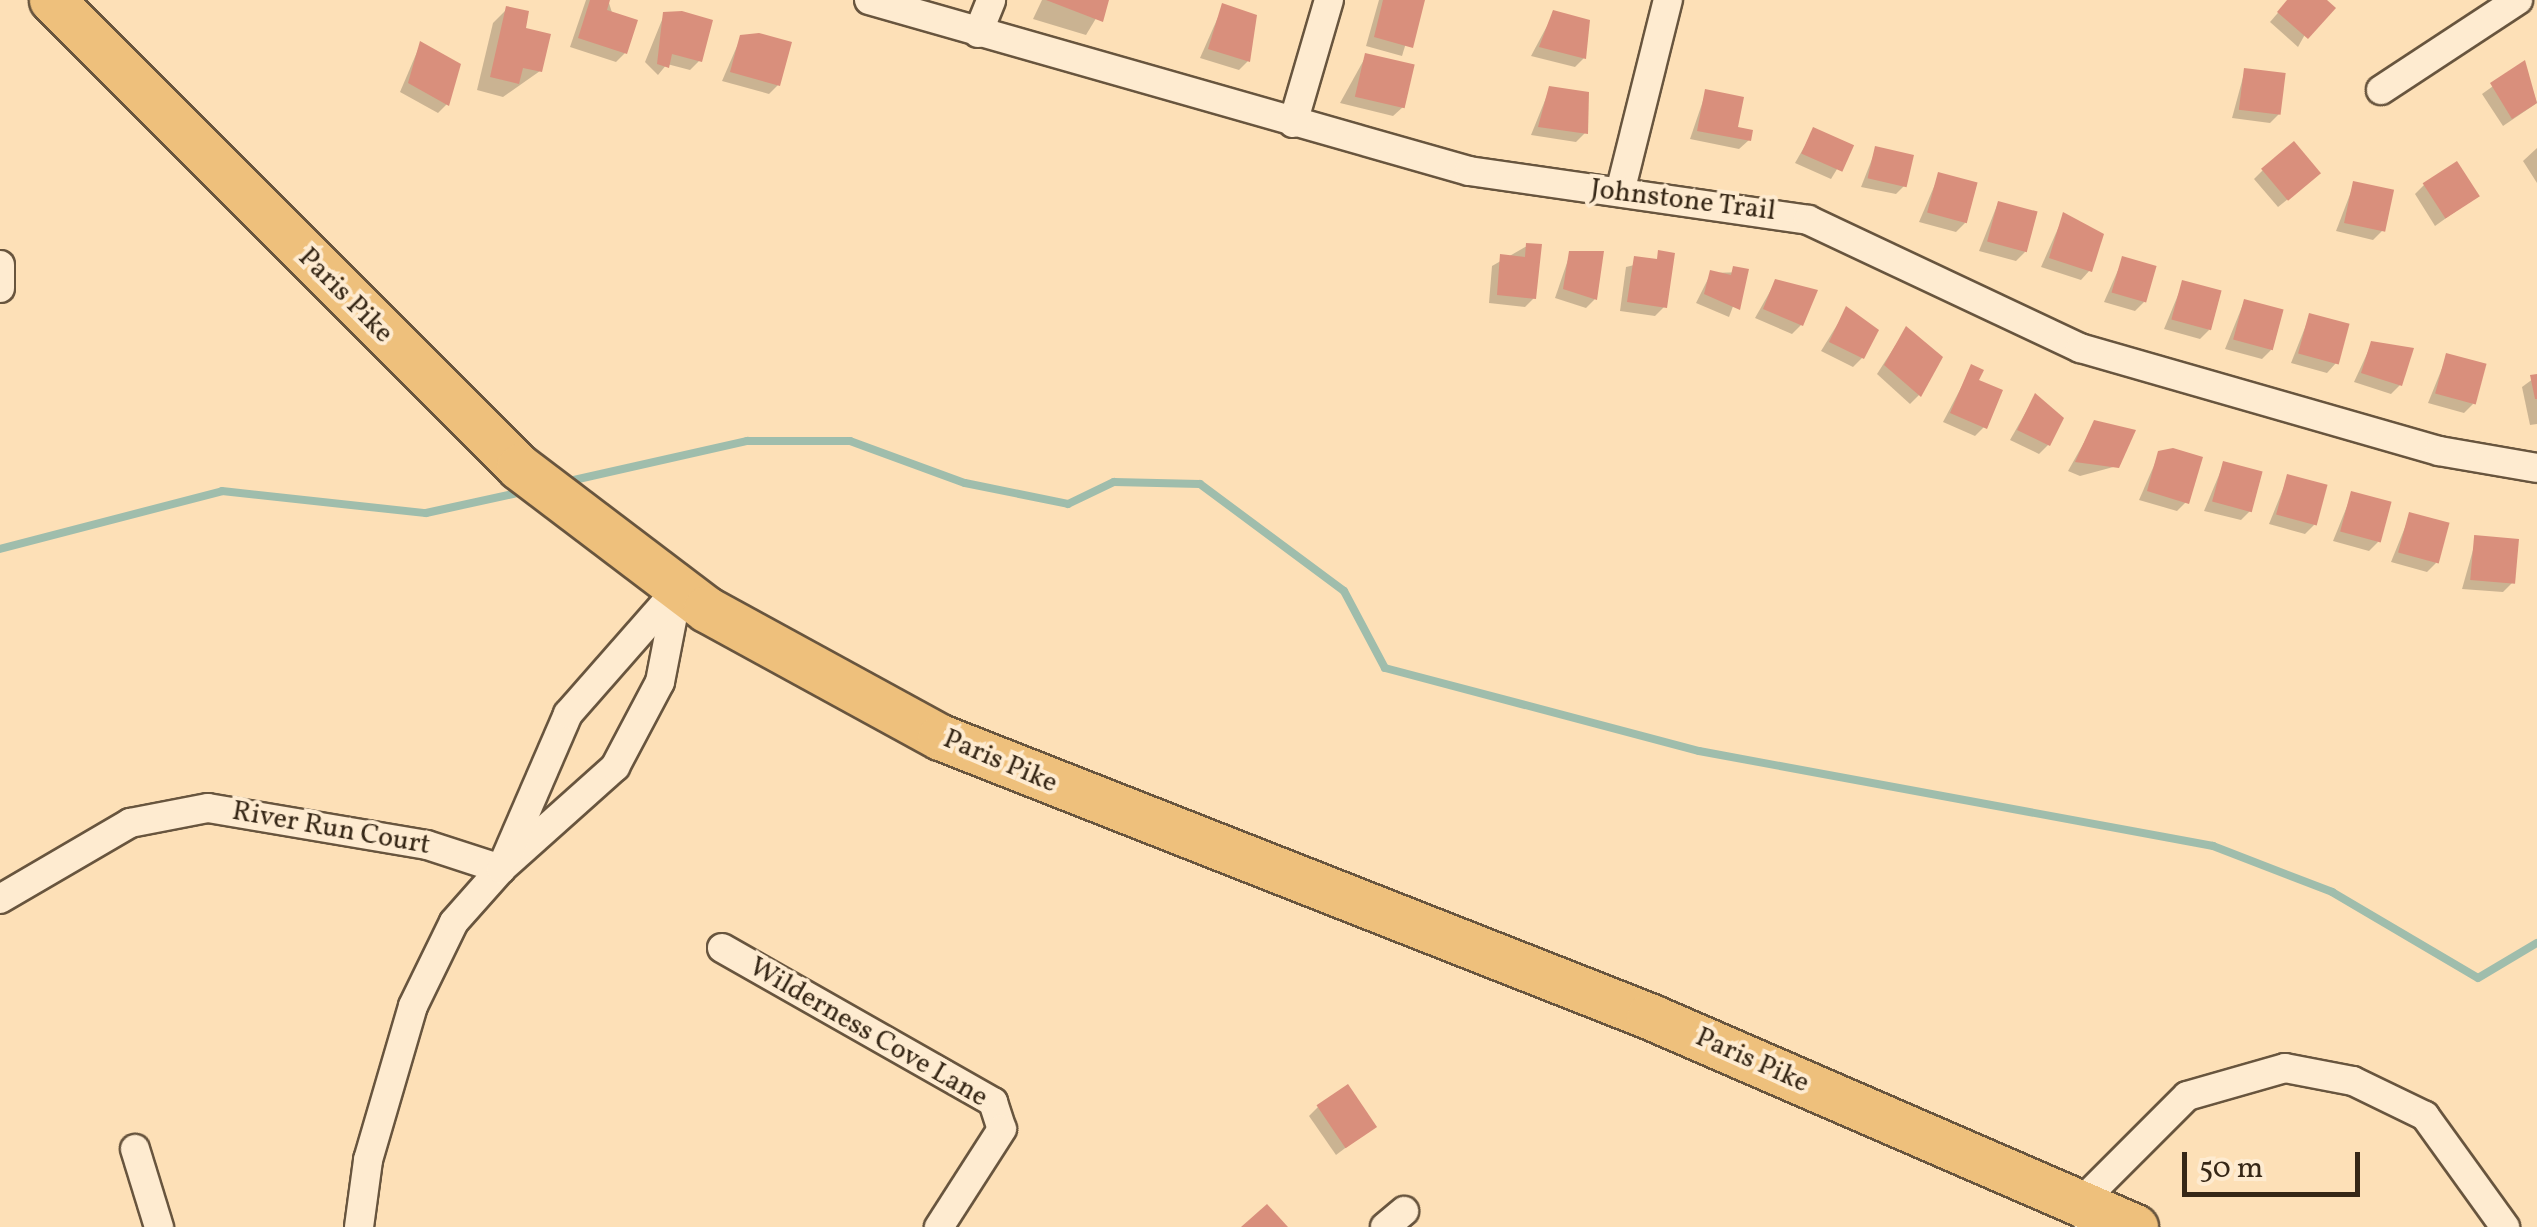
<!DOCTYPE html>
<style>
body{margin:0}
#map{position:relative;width:2537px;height:1227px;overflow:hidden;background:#fde0b7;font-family:Vollkorn,serif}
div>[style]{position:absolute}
.shadow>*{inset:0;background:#0003}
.stream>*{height:8px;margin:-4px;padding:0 4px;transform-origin:4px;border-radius:4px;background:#9fbdac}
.building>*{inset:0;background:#d98f7c;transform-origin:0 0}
.roads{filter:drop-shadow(2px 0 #68553e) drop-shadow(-2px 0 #68553e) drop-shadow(0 2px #68553e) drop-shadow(0 -2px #68553e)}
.street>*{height:28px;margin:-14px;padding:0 14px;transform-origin:14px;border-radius:14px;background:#feebd0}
.primary>*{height:45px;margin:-22.5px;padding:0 22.5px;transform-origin:22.5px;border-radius:22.5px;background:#eec07c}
span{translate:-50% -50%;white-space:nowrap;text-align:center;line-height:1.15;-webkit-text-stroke:8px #feebd0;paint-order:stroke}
.street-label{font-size:28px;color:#362716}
.scale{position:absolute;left:2182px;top:1152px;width:178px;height:45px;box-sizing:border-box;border:5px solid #362716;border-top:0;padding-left:12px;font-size:30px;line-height:35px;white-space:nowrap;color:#362716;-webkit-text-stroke:8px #feebd0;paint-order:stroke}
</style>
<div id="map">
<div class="shadow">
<i style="clip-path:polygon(586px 0,608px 0,625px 53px,616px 62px,570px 47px)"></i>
<i style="clip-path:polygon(1042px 0,1107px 0,1086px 35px,1033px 19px)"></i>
<i style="clip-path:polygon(1379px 0,1419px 0,1402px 56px,1366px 46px)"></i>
<i style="clip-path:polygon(2289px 0,2324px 0,2298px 47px,2270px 22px)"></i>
<i style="clip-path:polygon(1223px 6px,1248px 61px,1239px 70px,1200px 58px)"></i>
<i style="clip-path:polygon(507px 9px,540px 71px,503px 97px,477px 90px,493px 23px)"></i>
<i style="clip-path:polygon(1554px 13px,1584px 58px,1575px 67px,1531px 56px)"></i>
<i style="clip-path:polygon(664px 15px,699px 61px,690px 70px,667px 64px,658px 75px,645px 62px)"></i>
<i style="clip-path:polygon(741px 37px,778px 85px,769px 94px,722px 81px)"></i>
<i style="clip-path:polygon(420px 45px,447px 104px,438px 113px,400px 92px)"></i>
<i style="clip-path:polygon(1366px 56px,1403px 107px,1393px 116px,1340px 103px)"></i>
<i style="clip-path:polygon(2524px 64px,2537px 103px,2503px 126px,2482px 94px)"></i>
<i style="clip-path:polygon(2245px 70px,2279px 114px,2270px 123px,2232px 118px)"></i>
<i style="clip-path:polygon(1550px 88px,1585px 133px,1576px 142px,1531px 135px)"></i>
<i style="clip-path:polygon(1706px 92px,1749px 140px,1739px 149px,1690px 139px)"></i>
<i style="clip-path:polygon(1814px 130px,1851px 146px,1831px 179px,1795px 163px)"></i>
<i style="clip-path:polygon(2537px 148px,2537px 183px,2523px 161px)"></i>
<i style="clip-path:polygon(1876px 149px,1905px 185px,1896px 194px,1861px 187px)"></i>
<i style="clip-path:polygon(2263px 170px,2309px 182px,2278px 207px,2254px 179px)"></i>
<i style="clip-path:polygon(1939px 175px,1965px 223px,1956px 232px,1919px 222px)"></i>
<i style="clip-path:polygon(2354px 184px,2383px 230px,2373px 240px,2336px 231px)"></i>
<i style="clip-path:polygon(2424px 185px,2477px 196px,2435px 226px,2415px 194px)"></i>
<i style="clip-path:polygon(1998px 203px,2025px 252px,2016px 261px,1979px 251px)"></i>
<i style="clip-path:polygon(2064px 215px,2090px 270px,2081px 280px,2041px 267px)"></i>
<i style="clip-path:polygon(1527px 246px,1534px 298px,1525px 307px,1489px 303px,1492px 266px)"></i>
<i style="clip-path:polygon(1570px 254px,1595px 299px,1586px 308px,1555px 298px)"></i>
<i style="clip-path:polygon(1672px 256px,1664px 307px,1655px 316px,1620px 311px,1626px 267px)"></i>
<i style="clip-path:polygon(2123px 259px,2144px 302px,2135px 311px,2104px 302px)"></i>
<i style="clip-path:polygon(1746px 272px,1729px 317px,1696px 303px,1711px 273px)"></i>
<i style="clip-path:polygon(1776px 281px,1801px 325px,1792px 334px,1755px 318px)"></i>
<i style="clip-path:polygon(2183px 283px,2209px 330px,2200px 339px,2164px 329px)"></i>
<i style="clip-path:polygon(2244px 302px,2271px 350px,2262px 359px,2225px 349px)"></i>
<i style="clip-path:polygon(1847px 309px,1862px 358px,1853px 367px,1821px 351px)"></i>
<i style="clip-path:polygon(2310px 315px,2336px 363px,2327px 373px,2291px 363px)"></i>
<i style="clip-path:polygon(1906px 329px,1919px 395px,1910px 404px,1877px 374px)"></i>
<i style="clip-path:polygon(2372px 343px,2400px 385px,2391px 394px,2354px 382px)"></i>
<i style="clip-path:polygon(2447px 356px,2473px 404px,2464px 413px,2428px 403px)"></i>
<i style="clip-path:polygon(1972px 367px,1984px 427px,1975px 436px,1943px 422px)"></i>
<i style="clip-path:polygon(2537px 376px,2537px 424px,2530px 425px,2522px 387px)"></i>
<i style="clip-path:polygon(2035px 396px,2048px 445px,2039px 454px,2010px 440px)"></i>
<i style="clip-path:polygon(2095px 423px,2117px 466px,2080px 476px,2068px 471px)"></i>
<i style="clip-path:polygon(2159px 454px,2186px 502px,2177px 511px,2139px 500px)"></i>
<i style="clip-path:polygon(2224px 463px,2250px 511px,2241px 520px,2204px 511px)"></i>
<i style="clip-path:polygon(2288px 477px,2314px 525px,2305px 534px,2269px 524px)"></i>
<i style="clip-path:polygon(2352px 494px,2378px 542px,2369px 551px,2333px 541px)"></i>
<i style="clip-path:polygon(2410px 515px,2436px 563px,2427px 572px,2391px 562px)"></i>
<i style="clip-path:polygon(2475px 543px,2512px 583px,2503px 592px,2462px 589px)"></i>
<i style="clip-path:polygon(1318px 1107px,1373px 1127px,1336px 1155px,1309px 1116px)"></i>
</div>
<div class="stream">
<i style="left:565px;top:482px;width:187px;rotate:-12.7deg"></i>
<i style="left:747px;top:441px;width:103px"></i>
<i style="left:850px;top:441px;width:122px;rotate:20.1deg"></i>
<i style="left:965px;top:483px;width:105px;rotate:11.5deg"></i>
<i style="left:1068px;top:504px;width:51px;rotate:-25.6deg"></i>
<i style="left:1114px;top:482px;width:86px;rotate:1.3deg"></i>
<i style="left:1200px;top:484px;width:179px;rotate:36.6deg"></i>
<i style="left:1344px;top:591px;width:87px;rotate:62deg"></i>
<i style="left:1385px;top:668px;width:325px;rotate:14.8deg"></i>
<i style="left:1699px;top:751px;width:523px;rotate:10.47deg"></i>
<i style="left:2213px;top:846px;width:128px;rotate:21.1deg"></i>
<i style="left:2332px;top:892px;width:169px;rotate:30.5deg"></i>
<i style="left:2478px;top:978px;width:69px;rotate:-30.7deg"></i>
<i style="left:0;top:549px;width:229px;rotate:-14.6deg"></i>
<i style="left:222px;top:491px;width:205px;rotate:6.2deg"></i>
<i style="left:426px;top:513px;width:98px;rotate:-12.3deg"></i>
</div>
<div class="building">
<i style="clip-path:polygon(590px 0,610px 0,607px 10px,638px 20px,627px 54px,578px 38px)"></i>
<i style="clip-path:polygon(1046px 0,1109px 0,1103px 22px)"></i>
<i style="clip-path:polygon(1383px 0,1425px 0,1413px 48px,1374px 37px)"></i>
<i style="clip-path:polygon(2287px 0,2327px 0,2336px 8px,2308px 39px,2277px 12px)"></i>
<i style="clip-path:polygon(1222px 3px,1257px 15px,1250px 62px,1208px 49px)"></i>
<i style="clip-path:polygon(506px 6px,529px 11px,526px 28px,551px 34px,542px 72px,523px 68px,519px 84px,490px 77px)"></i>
<i style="clip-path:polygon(1553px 10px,1590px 20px,1586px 59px,1539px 47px)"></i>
<i style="clip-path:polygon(682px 11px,713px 20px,702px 62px,672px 54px,669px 68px,657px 64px,663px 12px)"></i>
<i style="clip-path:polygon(759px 33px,792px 42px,780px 86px,730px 72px,740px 35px)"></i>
<i style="clip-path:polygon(420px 41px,461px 64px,449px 106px,408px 83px)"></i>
<i style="left:1365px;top:53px;width:51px;height:45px;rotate:13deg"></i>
<i style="clip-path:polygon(2525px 60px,2537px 103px,2512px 119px,2490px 83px)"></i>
<i style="left:2244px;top:68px;width:42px;height:42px;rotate:7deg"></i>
<i style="clip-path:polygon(1549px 86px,1589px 92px,1588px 134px,1538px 127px)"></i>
<i style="clip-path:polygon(1705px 89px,1744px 97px,1738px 127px,1753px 130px,1751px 141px,1697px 131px)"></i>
<i style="left:1813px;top:127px;width:45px;height:29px;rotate:24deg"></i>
<i style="left:2294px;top:141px;width:42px;height:43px;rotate:50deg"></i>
<i style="left:1875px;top:146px;width:40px;height:33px;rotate:13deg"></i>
<i style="left:2457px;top:161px;width:42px;height:41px;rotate:57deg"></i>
<i style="left:1938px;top:172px;width:41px;height:42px;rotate:15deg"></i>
<i style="left:2353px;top:181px;width:42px;height:43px;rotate:12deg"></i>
<i style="left:1998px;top:201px;width:41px;height:42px;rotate:15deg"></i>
<i style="clip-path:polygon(2063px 212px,2104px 234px,2092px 272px,2049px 258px)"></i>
<i style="clip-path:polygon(1526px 243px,1542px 244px,1536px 299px,1497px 295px,1500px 254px,1525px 257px)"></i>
<i style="clip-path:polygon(1658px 250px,1675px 253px,1667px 308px,1627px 302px,1634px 256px,1657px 259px)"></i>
<i style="clip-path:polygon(1569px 251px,1604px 251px,1597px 300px,1563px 289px)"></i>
<i style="left:2122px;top:256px;width:36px;height:38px;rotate:16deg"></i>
<i style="clip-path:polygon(1733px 266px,1749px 269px,1740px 310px,1704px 294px,1710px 270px,1731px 275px)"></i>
<i style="clip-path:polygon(1775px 279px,1818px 290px,1803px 326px,1763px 309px)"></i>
<i style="left:2182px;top:280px;width:41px;height:41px;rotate:15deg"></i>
<i style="left:2244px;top:299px;width:41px;height:42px;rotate:15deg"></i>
<i style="clip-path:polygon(1846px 306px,1879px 330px,1864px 359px,1829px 342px)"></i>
<i style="left:2309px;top:313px;width:42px;height:42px;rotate:15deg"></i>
<i style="clip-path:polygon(1906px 326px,1943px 357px,1921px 397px,1884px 365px)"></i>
<i style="clip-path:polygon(2371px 341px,2414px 348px,2402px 386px,2361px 373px)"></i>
<i style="left:2446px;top:353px;width:42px;height:42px;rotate:15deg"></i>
<i style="clip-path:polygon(1971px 364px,1984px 370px,1979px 380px,2003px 390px,1987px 429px,1950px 413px)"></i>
<i style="clip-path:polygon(2537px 374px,2537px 399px,2535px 399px,2530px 375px)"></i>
<i style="clip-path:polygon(2035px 393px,2064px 418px,2050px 446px,2017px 430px)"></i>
<i style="clip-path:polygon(2094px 420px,2136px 430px,2119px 468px,2075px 462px)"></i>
<i style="clip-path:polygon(2173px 448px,2203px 457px,2189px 504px,2147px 491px,2158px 451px)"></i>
<i style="left:2223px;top:461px;width:41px;height:42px;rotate:15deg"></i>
<i style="left:2287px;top:474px;width:42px;height:42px;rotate:15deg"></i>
<i style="left:2351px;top:491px;width:42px;height:42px;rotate:15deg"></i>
<i style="left:2409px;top:512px;width:42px;height:42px;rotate:15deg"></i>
<i style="left:2519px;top:539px;width:45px;height:45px;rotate:95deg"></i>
<i style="left:1348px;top:1084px;width:52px;height:38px;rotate:56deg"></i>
<i style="clip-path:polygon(1267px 1204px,1288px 1227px,1241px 1227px)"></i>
</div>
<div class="roads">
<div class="street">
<i style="left:869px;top:0;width:624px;rotate:15.91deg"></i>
<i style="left:1469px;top:171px;width:343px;rotate:8.2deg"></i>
<i style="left:1808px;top:220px;width:301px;rotate:25.2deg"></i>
<i style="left:2080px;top:348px;width:373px;rotate:16deg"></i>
<i style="left:2439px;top:451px;width:99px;rotate:9.8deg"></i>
<i style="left:978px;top:33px;width:35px;rotate:-68deg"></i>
<i style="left:2381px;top:90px;width:164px;rotate:-33.3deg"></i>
<i style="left:1293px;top:123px;width:128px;rotate:-73.7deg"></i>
<i style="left:1620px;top:192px;width:198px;rotate:-76deg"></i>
<i style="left:0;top:265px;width:23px;rotate:90deg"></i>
<i style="left:502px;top:868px;width:152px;rotate:-41.8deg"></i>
<i style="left:615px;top:767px;width:96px;rotate:-62.1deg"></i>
<i style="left:660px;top:682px;width:95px;rotate:-79deg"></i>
<i style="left:0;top:899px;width:151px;rotate:-30.3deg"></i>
<i style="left:130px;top:823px;width:79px;rotate:-10.9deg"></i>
<i style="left:208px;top:808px;width:222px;rotate:9.6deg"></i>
<i style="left:427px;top:845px;width:78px;rotate:18deg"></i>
<i style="left:722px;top:948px;width:312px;rotate:29.6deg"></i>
<i style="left:993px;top:1102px;width:28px;rotate:72deg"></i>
<i style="left:1002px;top:1129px;width:117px;rotate:122.7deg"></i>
<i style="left:135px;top:1149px;width:82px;rotate:72.9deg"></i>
<i style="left:2084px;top:1216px;width:14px;rotate:-107deg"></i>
<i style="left:2080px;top:1203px;width:151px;rotate:-45deg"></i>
<i style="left:2187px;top:1096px;width:102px;rotate:-15.9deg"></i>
<i style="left:2285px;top:1068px;width:69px;rotate:10.8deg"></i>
<i style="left:2353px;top:1081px;width:80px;rotate:25.9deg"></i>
<i style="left:2425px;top:1116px;width:137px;rotate:54.2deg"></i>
<i style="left:359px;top:1227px;width:68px;rotate:-82.3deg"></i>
<i style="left:368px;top:1160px;width:160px;rotate:-73.7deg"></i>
<i style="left:413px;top:1006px;width:93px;rotate:-64deg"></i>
<i style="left:454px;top:922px;width:71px;rotate:-48.4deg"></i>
<i style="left:501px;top:869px;width:169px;rotate:-66.6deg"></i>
<i style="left:568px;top:714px;width:167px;rotate:-48.7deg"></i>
<i style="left:1385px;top:1227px;width:25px;rotate:-40deg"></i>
</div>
<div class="primary">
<i style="left:52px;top:0;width:660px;rotate:45deg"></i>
<i style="left:519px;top:467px;width:235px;rotate:37.2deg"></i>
<i style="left:706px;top:609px;width:267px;rotate:28.7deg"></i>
<i style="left:940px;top:737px;width:762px;rotate:21.48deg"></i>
<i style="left:1649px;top:1016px;width:530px;rotate:23.47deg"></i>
</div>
</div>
<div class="street-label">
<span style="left:1683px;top:201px;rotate:7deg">Johnstone Trail</span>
<span style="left:345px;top:296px;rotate:45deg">Paris Pike</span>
<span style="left:1000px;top:762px;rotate:23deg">Paris Pike</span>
<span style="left:331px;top:829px;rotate:10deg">River Run Court</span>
<span style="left:868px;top:1033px;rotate:30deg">Wilderness Cove Lane</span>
<span style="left:1752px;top:1061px;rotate:24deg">Paris Pike</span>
</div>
<div class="scale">50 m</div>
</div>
